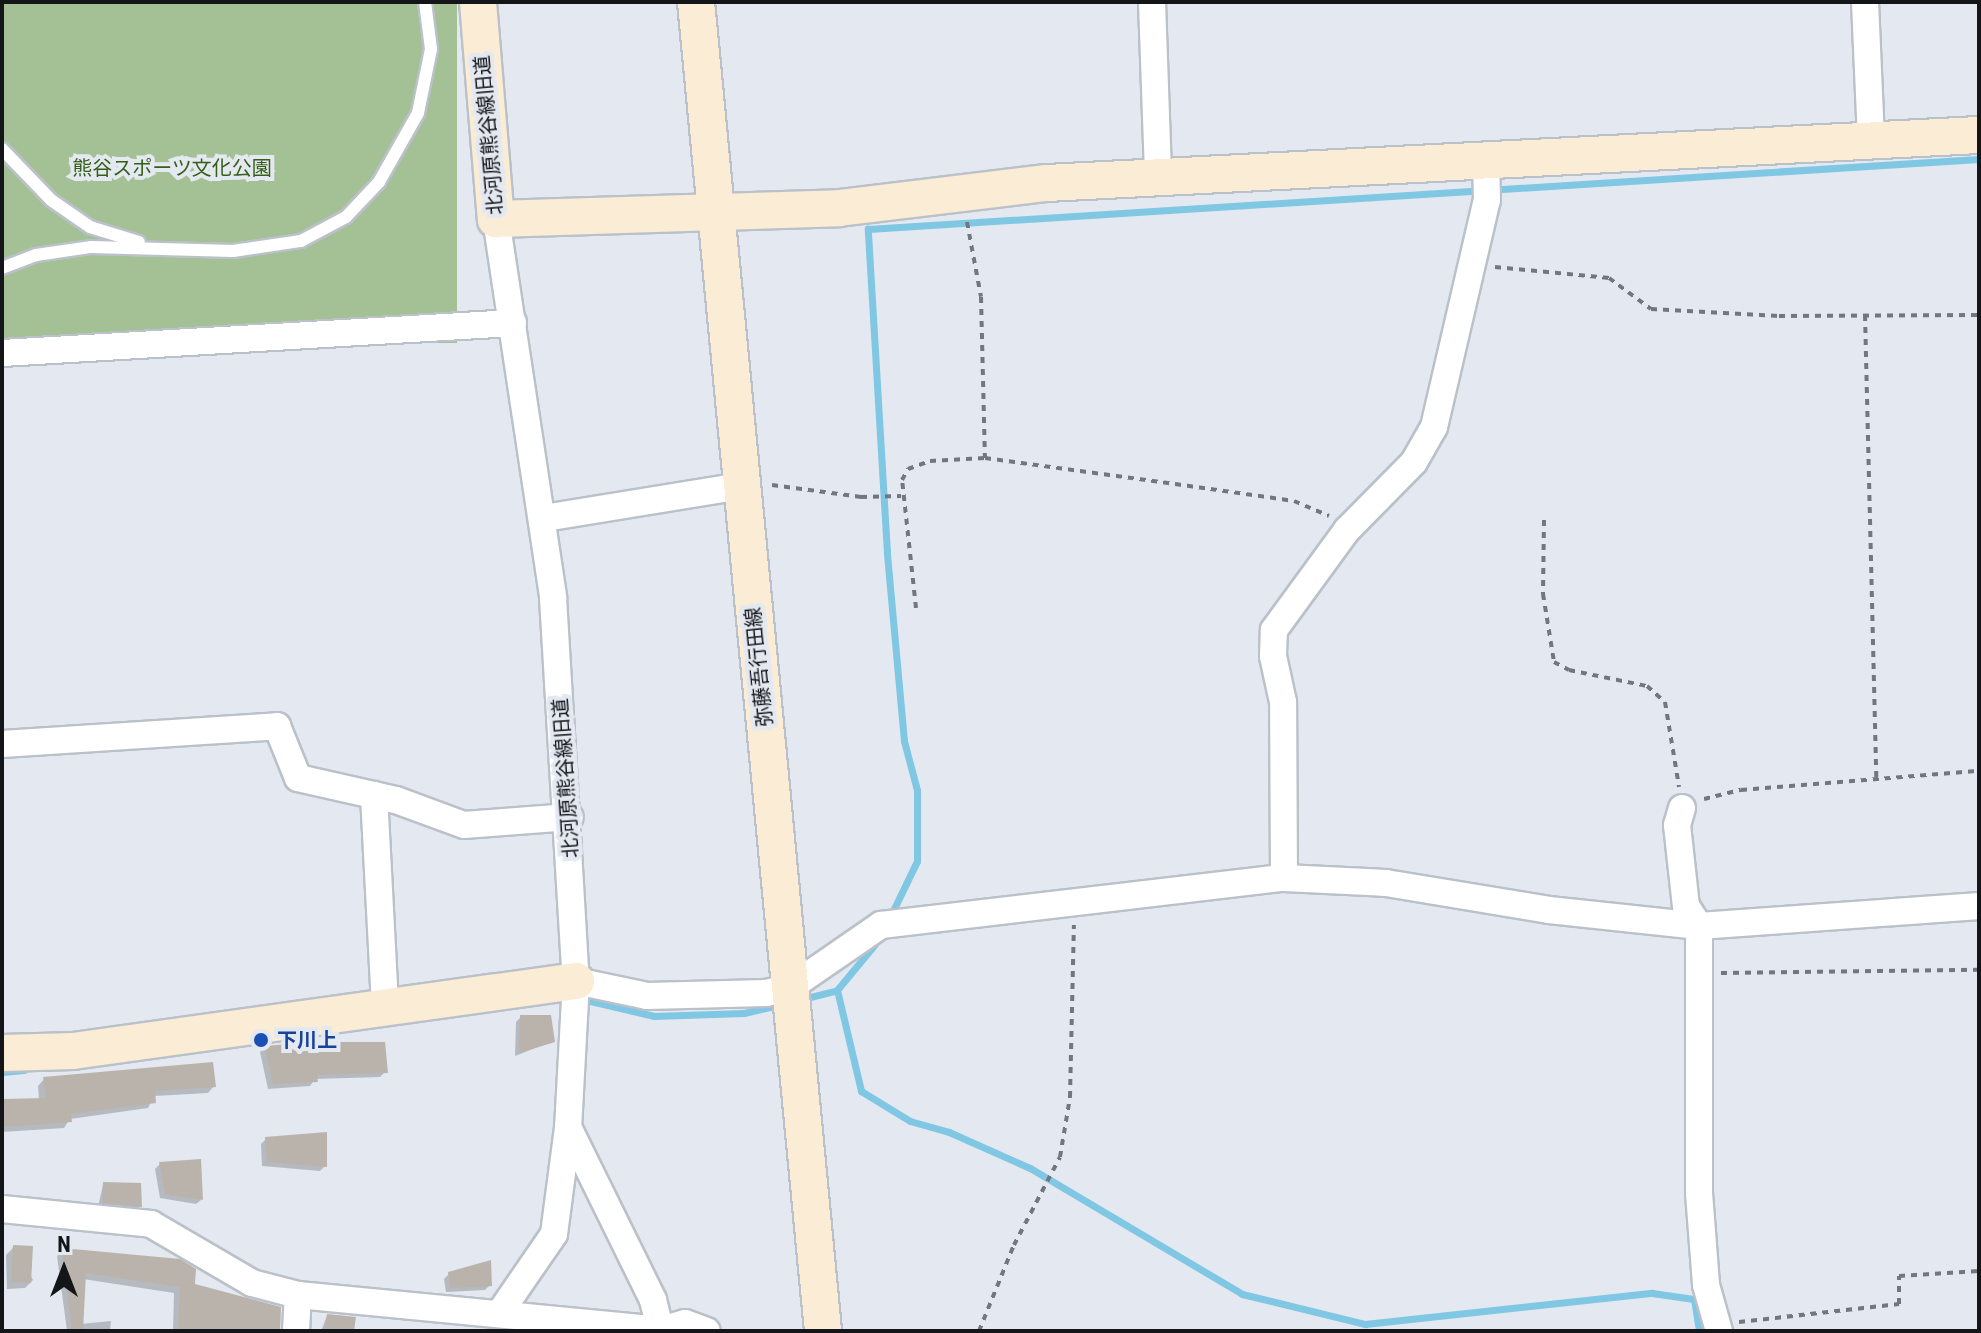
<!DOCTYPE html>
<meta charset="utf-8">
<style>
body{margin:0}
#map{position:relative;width:1981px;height:1333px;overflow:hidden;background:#e3e8f1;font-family:"Roboto Condensed","Noto Sans JP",sans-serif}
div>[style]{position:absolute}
.green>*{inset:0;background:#a4c095;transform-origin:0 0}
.shadow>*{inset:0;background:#0003}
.stream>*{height:7px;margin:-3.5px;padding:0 3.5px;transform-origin:3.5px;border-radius:3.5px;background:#7fc7e3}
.building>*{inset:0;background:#bab3ac;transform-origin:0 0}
.path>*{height:4px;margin-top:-2px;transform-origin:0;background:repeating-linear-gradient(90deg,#73767c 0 6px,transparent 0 12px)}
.roads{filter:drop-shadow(2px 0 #bbc1c9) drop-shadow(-2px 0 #bbc1c9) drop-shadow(0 2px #bbc1c9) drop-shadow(0 -2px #bbc1c9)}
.lane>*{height:12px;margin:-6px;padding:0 6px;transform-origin:6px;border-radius:6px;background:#fff}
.street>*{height:26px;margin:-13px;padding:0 13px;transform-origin:13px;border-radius:13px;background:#fff}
.secondary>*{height:36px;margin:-18px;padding:0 18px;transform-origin:18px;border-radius:18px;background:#faecd5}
.dots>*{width:22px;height:22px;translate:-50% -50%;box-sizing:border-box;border:4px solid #e3e8f1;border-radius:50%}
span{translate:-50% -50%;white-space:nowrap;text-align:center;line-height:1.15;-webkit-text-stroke:8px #e3e8f1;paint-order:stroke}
.street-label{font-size:20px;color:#141518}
.park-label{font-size:20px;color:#345f15}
.transit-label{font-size:20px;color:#164399;font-weight:700}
.left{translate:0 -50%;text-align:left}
.frame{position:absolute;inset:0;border:4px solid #141518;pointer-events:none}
.north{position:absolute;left:24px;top:1229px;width:80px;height:80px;-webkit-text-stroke:6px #e3e8f1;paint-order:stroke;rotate:0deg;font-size:22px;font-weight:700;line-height:32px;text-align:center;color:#141518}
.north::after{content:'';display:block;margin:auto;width:28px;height:36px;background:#141518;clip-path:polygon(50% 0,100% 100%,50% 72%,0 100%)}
</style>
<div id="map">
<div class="green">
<i style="left:2px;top:2px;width:455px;height:341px"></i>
</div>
<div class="shadow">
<i style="clip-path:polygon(521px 1017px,553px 1041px,515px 1056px,516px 1022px)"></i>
<i style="clip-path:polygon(265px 1048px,385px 1072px,380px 1077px,315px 1079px,310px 1086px,268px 1089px,260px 1052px)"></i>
<i style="clip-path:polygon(44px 1079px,214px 1086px,208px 1093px,154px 1096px,148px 1108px,70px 1119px,64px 1128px,2px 1132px,2px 1101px,39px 1100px,38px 1086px)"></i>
<i style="clip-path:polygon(266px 1139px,325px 1166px,320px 1171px,262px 1166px,261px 1144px)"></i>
<i style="clip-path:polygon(160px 1164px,201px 1200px,196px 1204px,160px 1198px,155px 1169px)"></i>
<i style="clip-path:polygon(103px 1185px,140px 1206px,135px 1211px,98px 1207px)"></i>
<i style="clip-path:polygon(14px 1247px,33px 1280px,25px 1288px,7px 1289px,6px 1255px)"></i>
<i style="clip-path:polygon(63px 1250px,192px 1285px,279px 1331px,173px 1331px,174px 1293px,83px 1279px,81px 1324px,111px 1321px,110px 1331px,67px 1331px,57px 1256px)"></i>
<i style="clip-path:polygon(449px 1274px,490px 1285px,485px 1290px,446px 1292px,444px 1279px)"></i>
<i style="clip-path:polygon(327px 1316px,352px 1331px,321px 1331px)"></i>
<i style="clip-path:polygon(36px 1329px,36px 1331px,2px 1331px,2px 1330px)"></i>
</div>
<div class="stream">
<i style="left:889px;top:919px;width:64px;rotate:-64.2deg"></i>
<i style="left:917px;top:861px;width:71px;rotate:-90deg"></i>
<i style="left:917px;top:790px;width:51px;rotate:-104.9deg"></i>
<i style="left:904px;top:741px;width:189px;rotate:-95.2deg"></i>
<i style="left:887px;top:553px;width:325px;rotate:-93.4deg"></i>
<i style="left:868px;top:229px;width:1113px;rotate:-3.61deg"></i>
<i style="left:837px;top:990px;width:104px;rotate:76.6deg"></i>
<i style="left:861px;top:1091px;width:57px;rotate:31.5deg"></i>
<i style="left:910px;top:1121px;width:41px;rotate:15.8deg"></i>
<i style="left:949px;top:1132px;width:89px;rotate:24deg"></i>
<i style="left:1030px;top:1168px;width:247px;rotate:30.7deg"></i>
<i style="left:1242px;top:1294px;width:127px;rotate:13.7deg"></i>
<i style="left:1365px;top:1324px;width:289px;rotate:-6.2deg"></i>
<i style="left:1652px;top:1293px;width:42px;rotate:8.1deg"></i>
<i style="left:1694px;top:1299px;width:32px;rotate:81deg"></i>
<i style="left:582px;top:999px;width:74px;rotate:13.3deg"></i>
<i style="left:654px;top:1016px;width:90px;rotate:-1.9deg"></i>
<i style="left:744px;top:1013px;width:40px;rotate:-13deg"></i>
<i style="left:802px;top:999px;width:36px;rotate:-14deg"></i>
<i style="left:837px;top:990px;width:60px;rotate:-50.4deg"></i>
<i style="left:2px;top:1072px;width:22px;rotate:-5deg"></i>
</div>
<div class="building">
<i style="clip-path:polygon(520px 1015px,551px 1015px,555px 1042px,519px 1053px)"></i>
<i style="clip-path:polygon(316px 1042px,385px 1042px,388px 1073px,317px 1075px,318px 1082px,273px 1084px,264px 1046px)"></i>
<i style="clip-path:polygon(213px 1062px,216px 1087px,155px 1091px,156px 1103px,71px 1114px,72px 1122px,2px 1127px,2px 1099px,46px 1098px,43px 1077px)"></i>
<i style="clip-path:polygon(327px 1132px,327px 1167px,267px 1162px,265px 1137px)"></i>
<i style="clip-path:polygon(201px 1159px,203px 1200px,165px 1194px,159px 1162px)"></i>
<i style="clip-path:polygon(103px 1182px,141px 1183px,142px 1207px,102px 1203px)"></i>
<i style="left:13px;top:1245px;width:20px;height:37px;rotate:3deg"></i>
<i style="clip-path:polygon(62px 1248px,180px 1259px,196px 1269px,195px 1284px,281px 1307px,280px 1331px,178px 1331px,180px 1287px,86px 1273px,83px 1331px,72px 1331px)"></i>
<i style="clip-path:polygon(491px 1260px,492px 1286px,450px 1288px,448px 1272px)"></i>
<i style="clip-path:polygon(327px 1314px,356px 1317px,354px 1331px,324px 1331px)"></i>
</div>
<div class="path">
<i style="left:967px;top:222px;width:76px;rotate:79.4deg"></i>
<i style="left:981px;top:297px;width:161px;rotate:88.6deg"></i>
<i style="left:1495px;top:267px;width:115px;rotate:5.5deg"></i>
<i style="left:1609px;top:278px;width:52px;rotate:36.4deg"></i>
<i style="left:1651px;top:309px;width:128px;rotate:3.1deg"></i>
<i style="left:1779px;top:316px;width:200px;rotate:-0.3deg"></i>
<i style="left:1865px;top:315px;width:466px;rotate:88.6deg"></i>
<i style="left:772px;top:485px;width:90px;rotate:7.7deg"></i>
<i style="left:861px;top:497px;width:40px;rotate:-1.4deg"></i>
<i style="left:1544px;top:520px;width:74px;rotate:90.8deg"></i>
<i style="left:1543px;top:594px;width:69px;rotate:80.8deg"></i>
<i style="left:1554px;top:662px;width:17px;rotate:28deg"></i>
<i style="left:1569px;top:670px;width:80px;rotate:11.6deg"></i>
<i style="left:1647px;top:686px;width:24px;rotate:42deg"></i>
<i style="left:1665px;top:702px;width:86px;rotate:80.6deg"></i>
<i style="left:916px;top:608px;width:129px;rotate:-96.2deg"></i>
<i style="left:902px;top:480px;width:13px;rotate:-61deg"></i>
<i style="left:908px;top:469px;width:23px;rotate:-20deg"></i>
<i style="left:930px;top:461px;width:55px;rotate:-3.1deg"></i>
<i style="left:985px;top:458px;width:192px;rotate:7.8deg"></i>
<i style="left:1175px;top:484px;width:120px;rotate:8.1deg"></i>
<i style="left:1294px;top:501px;width:38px;rotate:23deg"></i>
<i style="left:1704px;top:799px;width:38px;rotate:-14deg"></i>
<i style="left:1741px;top:790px;width:239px;rotate:-4.6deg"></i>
<i style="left:1721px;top:973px;width:258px;rotate:-0.7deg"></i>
<i style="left:1739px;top:1322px;width:161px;rotate:-6.4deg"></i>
<i style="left:1899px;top:1304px;width:28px;rotate:-90deg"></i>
<i style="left:1899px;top:1276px;width:80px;rotate:-3.6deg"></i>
<i style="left:979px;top:1331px;width:93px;rotate:-67.9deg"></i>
<i style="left:1014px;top:1245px;width:99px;rotate:-62.4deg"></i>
<i style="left:1060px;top:1157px;width:61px;rotate:-80.5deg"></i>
<i style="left:1070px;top:1097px;width:172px;rotate:-88.7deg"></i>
</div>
<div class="roads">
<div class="lane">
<i style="left:2px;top:149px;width:71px;rotate:46.1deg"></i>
<i style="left:51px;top:200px;width:47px;rotate:34.7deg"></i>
<i style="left:90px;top:227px;width:51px;rotate:17deg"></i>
<i style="left:2px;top:268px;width:36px;rotate:-21deg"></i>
<i style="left:36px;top:255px;width:56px;rotate:-8.3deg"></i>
<i style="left:91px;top:247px;width:142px;rotate:1.6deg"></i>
<i style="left:233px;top:251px;width:69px;rotate:-8.4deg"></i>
<i style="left:301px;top:241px;width:51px;rotate:-28.1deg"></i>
<i style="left:346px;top:217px;width:48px;rotate:-46.7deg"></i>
<i style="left:379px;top:182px;width:79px;rotate:-60.5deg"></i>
<i style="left:418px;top:113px;width:65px;rotate:-78.5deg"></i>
<i style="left:431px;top:49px;width:47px;rotate:-97.3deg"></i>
</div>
<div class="street">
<i style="left:1152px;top:2px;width:176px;rotate:88deg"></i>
<i style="left:1865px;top:2px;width:138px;rotate:87.5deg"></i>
<i style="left:496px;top:219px;width:383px;rotate:81.4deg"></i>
<i style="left:553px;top:598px;width:384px;rotate:86.6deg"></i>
<i style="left:576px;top:981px;width:146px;rotate:93.1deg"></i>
<i style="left:568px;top:1127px;width:193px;rotate:63.8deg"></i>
<i style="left:653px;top:1300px;width:32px;rotate:76deg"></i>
<i style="left:2px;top:353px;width:512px;rotate:-3.36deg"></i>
<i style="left:544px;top:518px;width:200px;rotate:-9.2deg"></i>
<i style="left:2px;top:744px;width:276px;rotate:-3.7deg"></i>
<i style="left:277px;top:726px;width:56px;rotate:68deg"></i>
<i style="left:298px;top:778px;width:100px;rotate:12.7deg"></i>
<i style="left:396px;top:800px;width:72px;rotate:20.2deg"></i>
<i style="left:464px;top:825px;width:106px;rotate:-4.3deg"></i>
<i style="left:374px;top:795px;width:213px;rotate:87deg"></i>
<i style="left:1682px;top:808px;width:18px;rotate:106deg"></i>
<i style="left:1677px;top:825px;width:81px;rotate:83.7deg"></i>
<i style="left:1686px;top:906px;width:24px;rotate:57deg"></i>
<i style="left:1699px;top:926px;width:267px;rotate:90deg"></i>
<i style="left:1699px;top:1193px;width:92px;rotate:85.6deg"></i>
<i style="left:1706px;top:1285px;width:48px;rotate:74.2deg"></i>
<i style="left:1284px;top:878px;width:176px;rotate:-90.3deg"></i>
<i style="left:1283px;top:702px;width:47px;rotate:-102.3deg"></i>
<i style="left:1273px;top:656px;width:26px;rotate:-88deg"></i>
<i style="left:1274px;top:630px;width:124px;rotate:-53.9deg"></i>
<i style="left:1347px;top:530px;width:95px;rotate:-45.4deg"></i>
<i style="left:1414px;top:462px;width:40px;rotate:-60.3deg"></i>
<i style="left:1434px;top:427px;width:233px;rotate:-76.9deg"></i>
<i style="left:1487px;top:200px;width:41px;rotate:-91.4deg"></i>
<i style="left:576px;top:981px;width:73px;rotate:11.9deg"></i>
<i style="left:647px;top:996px;width:119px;rotate:-1.4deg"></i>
<i style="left:766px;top:993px;width:26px;rotate:-13deg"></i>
<i style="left:791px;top:987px;width:109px;rotate:-34.6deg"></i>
<i style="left:881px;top:925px;width:406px;rotate:-6.7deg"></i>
<i style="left:1284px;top:878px;width:102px;rotate:2.8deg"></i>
<i style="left:1386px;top:883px;width:165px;rotate:9.4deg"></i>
<i style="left:1549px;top:910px;width:151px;rotate:6.1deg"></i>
<i style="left:1699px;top:926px;width:281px;rotate:-4.1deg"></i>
<i style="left:2px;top:1209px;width:150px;rotate:5.7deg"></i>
<i style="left:151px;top:1224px;width:117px;rotate:30.3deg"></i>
<i style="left:252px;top:1283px;width:48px;rotate:14.6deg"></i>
<i style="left:298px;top:1295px;width:365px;rotate:5.5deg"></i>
<i style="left:661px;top:1330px;width:25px;rotate:-16deg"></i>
<i style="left:685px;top:1323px;width:23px;rotate:20deg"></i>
<i style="left:499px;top:1314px;width:97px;rotate:-55.5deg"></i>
<i style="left:554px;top:1234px;width:108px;rotate:-82.5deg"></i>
<i style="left:296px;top:1331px;width:36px;rotate:-87deg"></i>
</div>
<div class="secondary">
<i style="left:478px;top:2px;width:218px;rotate:85.3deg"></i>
<i style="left:496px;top:219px;width:343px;rotate:-1.8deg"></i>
<i style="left:839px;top:208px;width:209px;rotate:-6.9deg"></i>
<i style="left:1047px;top:183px;width:933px;rotate:-2.95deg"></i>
<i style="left:696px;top:2px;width:1335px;rotate:84.54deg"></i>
<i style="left:2px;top:1053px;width:71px;rotate:-1.6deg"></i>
<i style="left:73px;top:1051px;width:508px;rotate:-7.92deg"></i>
</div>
</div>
<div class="dots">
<i style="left:261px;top:1040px;background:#1a4fb4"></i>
</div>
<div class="street-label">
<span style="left:489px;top:135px;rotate:-95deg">北河原熊谷線旧道</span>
<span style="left:759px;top:667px;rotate:-96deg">弥藤吾行田線</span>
<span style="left:566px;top:778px;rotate:-94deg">北河原熊谷線旧道</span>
</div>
<div class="park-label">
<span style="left:172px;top:168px">熊谷スポーツ文化公園</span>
</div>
<div class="transit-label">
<span class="left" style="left:277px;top:1040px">下川上</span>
</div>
<div class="frame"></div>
<div class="north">N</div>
</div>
